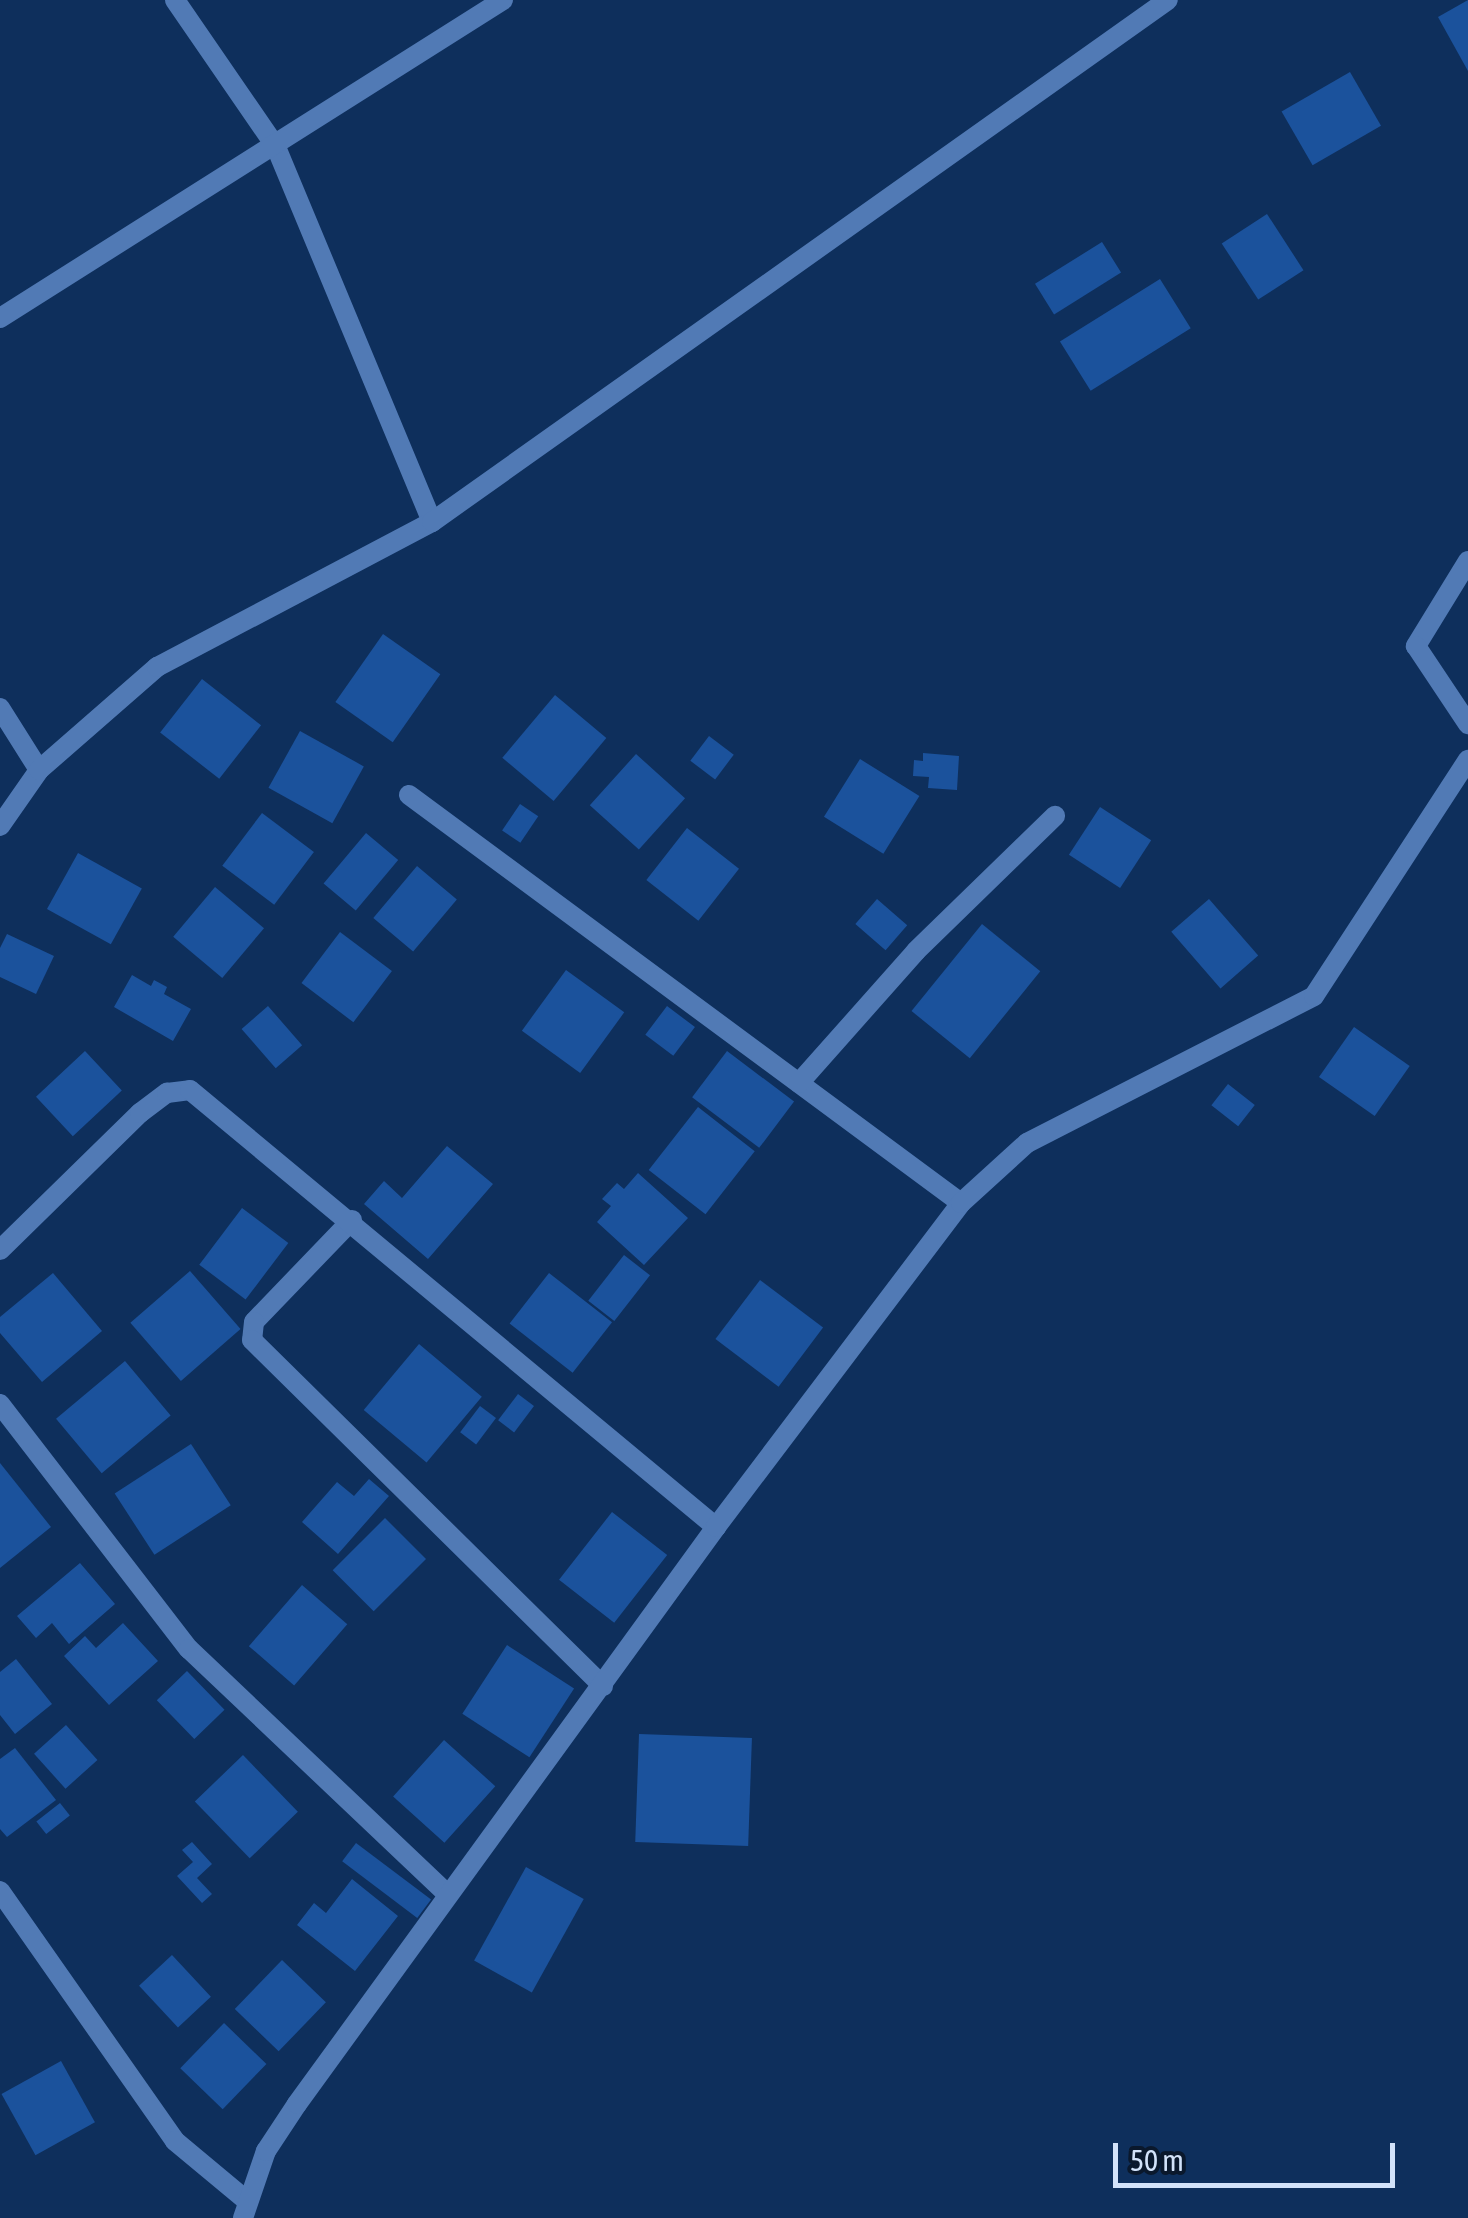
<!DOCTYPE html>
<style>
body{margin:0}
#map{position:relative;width:1468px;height:2218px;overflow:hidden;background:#0e2f5c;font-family:"Asap Condensed",sans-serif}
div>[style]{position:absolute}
.building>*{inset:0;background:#1b529c;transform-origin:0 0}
.minor>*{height:20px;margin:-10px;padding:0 10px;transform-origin:10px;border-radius:10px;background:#517ab5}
span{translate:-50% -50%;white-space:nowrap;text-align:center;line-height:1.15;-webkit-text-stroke:8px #0a182c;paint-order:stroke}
.scale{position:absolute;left:1113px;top:2143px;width:282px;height:45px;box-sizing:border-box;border:5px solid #d2e2f9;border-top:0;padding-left:12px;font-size:30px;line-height:35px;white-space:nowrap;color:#d2e2f9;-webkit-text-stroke:8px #0a182c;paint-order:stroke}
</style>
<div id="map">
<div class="building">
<i style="clip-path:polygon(1468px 0,1468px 71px,1438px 17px)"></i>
<i style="left:1350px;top:72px;width:62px;height:79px;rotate:60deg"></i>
<i style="left:1267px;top:214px;width:67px;height:54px;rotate:57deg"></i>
<i style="left:1102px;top:242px;width:36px;height:79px;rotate:58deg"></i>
<i style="left:1160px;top:279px;width:58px;height:118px;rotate:58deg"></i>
<i style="left:383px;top:634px;width:70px;height:83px;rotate:35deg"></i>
<i style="left:202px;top:679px;width:75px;height:68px;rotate:38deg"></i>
<i style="left:555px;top:695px;width:67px;height:82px;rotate:40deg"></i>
<i style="left:300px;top:731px;width:73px;height:65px;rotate:29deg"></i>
<i style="left:709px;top:736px;width:31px;height:31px;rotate:37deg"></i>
<i style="clip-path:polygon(923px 753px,959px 756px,957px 790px,928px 788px,929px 777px,913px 776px,914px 760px,923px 761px)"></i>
<i style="left:636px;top:754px;width:66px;height:69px;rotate:42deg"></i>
<i style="left:860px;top:759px;width:70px;height:68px;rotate:32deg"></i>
<i style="left:520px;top:804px;width:22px;height:32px;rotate:34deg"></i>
<i style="left:1100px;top:807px;width:61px;height:57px;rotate:33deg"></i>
<i style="left:262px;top:813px;width:65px;height:66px;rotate:37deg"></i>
<i style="left:687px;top:828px;width:66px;height:66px;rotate:38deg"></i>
<i style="left:366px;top:833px;width:42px;height:66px;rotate:40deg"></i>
<i style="left:78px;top:853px;width:73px;height:64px;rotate:29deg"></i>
<i style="left:417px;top:866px;width:52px;height:68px;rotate:40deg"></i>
<i style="left:215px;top:887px;width:64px;height:65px;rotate:40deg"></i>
<i style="left:877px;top:899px;width:40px;height:33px;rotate:41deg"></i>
<i style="left:1209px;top:899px;width:75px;height:50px;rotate:49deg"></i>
<i style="left:982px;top:924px;width:75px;height:112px;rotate:39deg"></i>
<i style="left:340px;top:932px;width:65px;height:64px;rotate:37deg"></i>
<i style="clip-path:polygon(7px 934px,54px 956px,36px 994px,0 977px,0 948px)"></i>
<i style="left:566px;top:970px;width:72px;height:75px;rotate:36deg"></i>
<i style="clip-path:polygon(132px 975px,151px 986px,154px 980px,167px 987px,164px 994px,191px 1009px,173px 1041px,114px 1007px)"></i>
<i style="left:268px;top:1006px;width:52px;height:35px;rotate:49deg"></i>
<i style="left:667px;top:1006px;width:35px;height:36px;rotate:37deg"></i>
<i style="left:1354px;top:1027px;width:68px;height:61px;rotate:35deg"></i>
<i style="left:85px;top:1051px;width:54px;height:67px;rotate:47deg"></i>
<i style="left:727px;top:1051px;width:84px;height:58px;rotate:37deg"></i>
<i style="left:1228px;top:1084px;width:34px;height:27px;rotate:38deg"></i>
<i style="left:698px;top:1107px;width:72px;height:80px;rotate:38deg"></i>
<i style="clip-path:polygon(447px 1146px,493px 1184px,428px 1259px,364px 1204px,384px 1181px,402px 1198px)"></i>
<i style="clip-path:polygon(638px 1173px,688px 1218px,644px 1265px,597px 1222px,611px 1206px,602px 1199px,617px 1183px,624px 1189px)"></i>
<i style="left:242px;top:1208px;width:58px;height:71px;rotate:37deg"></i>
<i style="left:624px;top:1255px;width:33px;height:58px;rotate:38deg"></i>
<i style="left:190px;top:1271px;width:77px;height:79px;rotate:49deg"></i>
<i style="clip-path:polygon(53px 1273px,102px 1331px,42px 1382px,0 1333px,0 1317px)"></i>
<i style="left:549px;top:1273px;width:80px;height:64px;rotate:38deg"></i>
<i style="left:760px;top:1280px;width:79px;height:74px;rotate:37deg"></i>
<i style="left:419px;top:1344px;width:82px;height:86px;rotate:40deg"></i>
<i style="left:125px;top:1361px;width:71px;height:90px;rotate:50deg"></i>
<i style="left:518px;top:1394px;width:20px;height:33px;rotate:37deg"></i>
<i style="left:480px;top:1406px;width:20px;height:33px;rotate:37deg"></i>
<i style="left:191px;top:1444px;width:73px;height:91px;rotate:57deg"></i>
<i style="clip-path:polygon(0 1463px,51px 1527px,0 1568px)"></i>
<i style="clip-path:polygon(369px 1479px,389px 1496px,338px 1554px,302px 1522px,337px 1482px,354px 1496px)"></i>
<i style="left:612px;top:1512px;width:70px;height:86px;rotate:38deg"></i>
<i style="left:385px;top:1518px;width:58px;height:74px;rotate:45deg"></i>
<i style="clip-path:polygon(80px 1563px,115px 1604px,69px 1644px,52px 1623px,36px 1638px,17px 1616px)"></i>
<i style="left:302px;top:1585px;width:60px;height:81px;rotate:41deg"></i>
<i style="clip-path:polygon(123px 1623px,158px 1661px,109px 1705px,64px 1656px,85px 1636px,96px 1648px)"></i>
<i style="left:507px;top:1645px;width:80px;height:82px;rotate:33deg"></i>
<i style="clip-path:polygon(16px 1659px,52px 1704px,15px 1734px,0 1715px,0 1672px)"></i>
<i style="left:187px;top:1671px;width:54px;height:42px;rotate:46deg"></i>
<i style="left:66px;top:1725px;width:47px;height:43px;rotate:48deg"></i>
<i style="left:639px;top:1734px;width:113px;height:108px;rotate:2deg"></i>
<i style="left:444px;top:1740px;width:69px;height:76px;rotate:42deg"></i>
<i style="clip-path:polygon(15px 1748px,56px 1800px,7px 1837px,0 1829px,0 1759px)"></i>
<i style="left:243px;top:1755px;width:79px;height:67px;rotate:46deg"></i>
<i style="left:60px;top:1803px;width:16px;height:30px;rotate:52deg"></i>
<i style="clip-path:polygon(192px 1842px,212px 1864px,197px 1878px,212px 1894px,202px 1903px,177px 1876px,193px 1862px,182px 1850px)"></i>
<i style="left:356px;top:1843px;width:94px;height:23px;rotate:37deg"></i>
<i style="left:526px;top:1867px;width:66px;height:107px;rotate:29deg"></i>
<i style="clip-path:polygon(352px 1879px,398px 1916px,355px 1971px,297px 1925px,314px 1903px,326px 1913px)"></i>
<i style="left:172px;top:1955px;width:57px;height:45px;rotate:47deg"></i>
<i style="left:282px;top:1960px;width:61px;height:68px;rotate:44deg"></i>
<i style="left:224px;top:2023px;width:59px;height:63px;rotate:44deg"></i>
<i style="left:61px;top:2061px;width:70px;height:68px;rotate:61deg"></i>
</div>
<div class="minor">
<i style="left:175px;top:0;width:178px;rotate:55.5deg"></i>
<i style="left:276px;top:147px;width:406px;rotate:67.4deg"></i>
<i style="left:0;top:318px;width:595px;rotate:-32.3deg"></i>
<i style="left:1468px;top:561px;width:100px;rotate:121.5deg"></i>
<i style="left:1416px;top:646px;width:94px;rotate:56.3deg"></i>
<i style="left:0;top:708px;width:73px;rotate:57.8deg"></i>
<i style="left:409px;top:795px;width:686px;rotate:36.47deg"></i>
<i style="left:0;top:826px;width:68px;rotate:-55.1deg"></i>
<i style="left:39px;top:770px;width:157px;rotate:-41.1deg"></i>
<i style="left:157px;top:667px;width:311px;rotate:-27.8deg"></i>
<i style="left:432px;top:522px;width:902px;rotate:-35.35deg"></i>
<i style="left:799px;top:1083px;width:176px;rotate:-48.4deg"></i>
<i style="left:916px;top:951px;width:194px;rotate:-44.2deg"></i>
<i style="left:352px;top:1220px;width:141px;rotate:133.9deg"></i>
<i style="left:254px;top:1322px;width:18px;rotate:96deg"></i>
<i style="left:252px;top:1340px;width:493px;rotate:44.6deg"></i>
<i style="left:0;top:1250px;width:196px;rotate:-44.4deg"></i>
<i style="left:140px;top:1113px;width:34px;rotate:-37deg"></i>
<i style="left:167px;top:1093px;width:23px;rotate:-7deg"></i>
<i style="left:190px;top:1090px;width:684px;rotate:39.72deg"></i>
<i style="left:0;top:1404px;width:309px;rotate:52.4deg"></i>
<i style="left:189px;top:1649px;width:356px;rotate:43.5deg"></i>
<i style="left:0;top:1891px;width:305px;rotate:55deg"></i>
<i style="left:175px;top:2141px;width:94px;rotate:39.8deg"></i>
<i style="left:243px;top:2218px;width:71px;rotate:-71.1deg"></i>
<i style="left:266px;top:2151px;width:56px;rotate:-56.6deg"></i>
<i style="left:297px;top:2104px;width:713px;rotate:-54.01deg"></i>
<i style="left:716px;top:1527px;width:406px;rotate:-52.9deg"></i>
<i style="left:961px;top:1203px;width:89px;rotate:-42.3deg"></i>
<i style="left:1027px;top:1143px;width:322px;rotate:-27.1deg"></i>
<i style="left:1314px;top:996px;width:282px;rotate:-56.9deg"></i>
</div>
<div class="scale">50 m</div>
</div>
